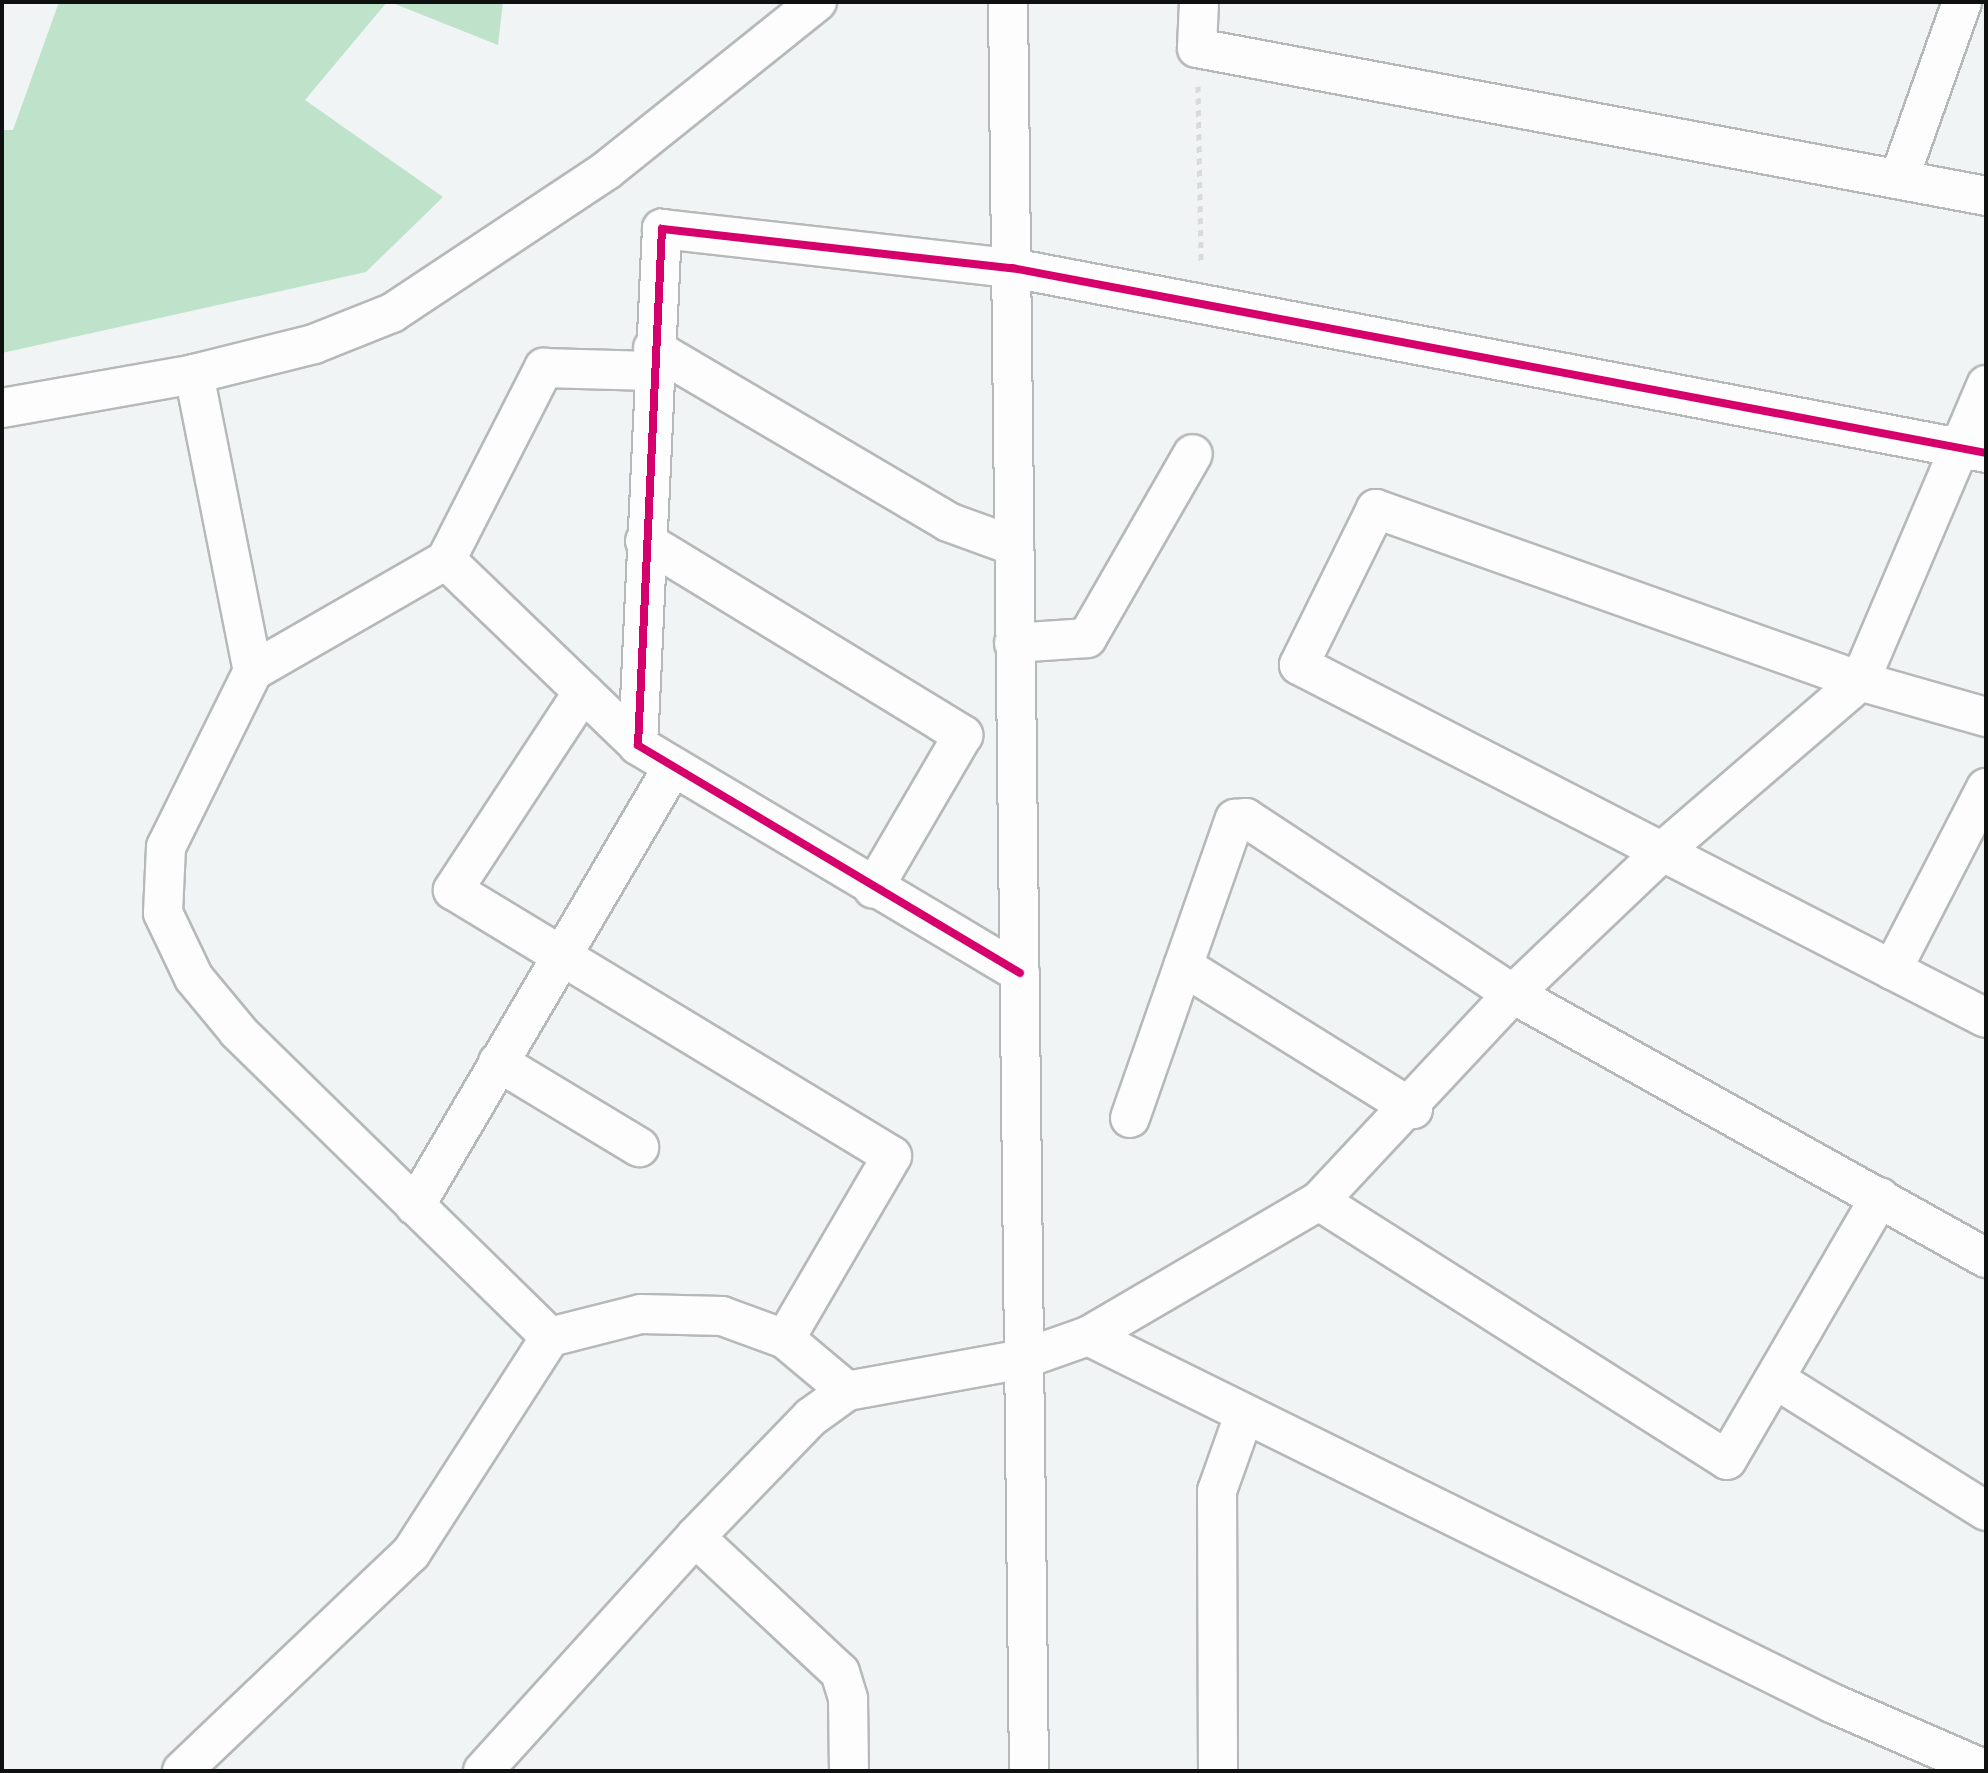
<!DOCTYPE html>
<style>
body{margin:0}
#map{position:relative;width:1988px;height:1773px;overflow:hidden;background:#f0f4f4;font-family:"PT Sans",sans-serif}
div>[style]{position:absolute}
.forest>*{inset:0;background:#bfe2cb}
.path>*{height:5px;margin-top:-2.5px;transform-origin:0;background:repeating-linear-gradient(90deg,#dadada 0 6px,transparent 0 12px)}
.roads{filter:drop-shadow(2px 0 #b6b9b9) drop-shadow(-2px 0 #b6b9b9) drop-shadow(0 2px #b6b9b9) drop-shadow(0 -2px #b6b9b9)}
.minor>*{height:38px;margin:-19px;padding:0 19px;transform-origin:19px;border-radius:19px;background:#fdfdfd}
.cycleway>*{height:8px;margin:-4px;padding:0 4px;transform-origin:4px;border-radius:4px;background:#d6006c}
span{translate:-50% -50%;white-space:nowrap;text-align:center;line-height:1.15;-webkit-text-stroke:6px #fff;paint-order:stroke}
.frame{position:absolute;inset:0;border:4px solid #0f1111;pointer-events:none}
</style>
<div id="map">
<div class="forest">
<i style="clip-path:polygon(59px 2px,387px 2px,305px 100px,443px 197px,366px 272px,2px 353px,2px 130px,13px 130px)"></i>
<i style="clip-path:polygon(390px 2px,503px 2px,498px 45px)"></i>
</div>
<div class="path">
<i style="left:1198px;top:86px;width:178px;rotate:89deg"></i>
</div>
<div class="roads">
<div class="minor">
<i style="left:1008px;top:2px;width:1769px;rotate:89.32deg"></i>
<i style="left:1199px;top:2px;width:46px;rotate:92.5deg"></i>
<i style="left:1197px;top:48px;width:803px;rotate:10.62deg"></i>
<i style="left:1899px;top:179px;width:188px;rotate:-70.4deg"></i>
<i style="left:653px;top:348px;width:342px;rotate:30.5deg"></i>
<i style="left:948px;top:522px;width:70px;rotate:20deg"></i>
<i style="left:194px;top:374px;width:303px;rotate:78.8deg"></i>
<i style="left:2px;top:408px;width:195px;rotate:-10deg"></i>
<i style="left:194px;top:374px;width:124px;rotate:-14deg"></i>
<i style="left:314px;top:344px;width:84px;rotate:-21.7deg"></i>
<i style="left:392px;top:313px;width:258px;rotate:-33.6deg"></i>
<i style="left:607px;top:170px;width:269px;rotate:-38.7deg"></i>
<i style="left:645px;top:541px;width:373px;rotate:31.4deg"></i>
<i style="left:963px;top:735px;width:178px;rotate:120.3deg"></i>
<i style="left:446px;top:560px;width:267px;rotate:43.9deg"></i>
<i style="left:1014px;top:643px;width:73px;rotate:-3.9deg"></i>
<i style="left:1087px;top:638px;width:212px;rotate:-60.1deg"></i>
<i style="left:583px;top:692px;width:237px;rotate:123.3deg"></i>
<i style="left:453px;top:890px;width:513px;rotate:31.21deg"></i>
<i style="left:892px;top:1156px;width:212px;rotate:120.3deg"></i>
<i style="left:1986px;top:717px;width:131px;rotate:-164.1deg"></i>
<i style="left:1860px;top:681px;width:514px;rotate:-160.44deg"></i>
<i style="left:1376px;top:509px;width:174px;rotate:116.3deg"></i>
<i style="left:1299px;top:665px;width:772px;rotate:27.2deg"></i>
<i style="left:1183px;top:966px;width:271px;rotate:31.9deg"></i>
<i style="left:1892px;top:970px;width:205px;rotate:-62.7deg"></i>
<i style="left:1020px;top:973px;width:445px;rotate:-149.2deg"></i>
<i style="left:638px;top:745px;width:517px;rotate:-87.34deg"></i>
<i style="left:662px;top:229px;width:352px;rotate:6.4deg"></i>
<i style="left:1012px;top:268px;width:991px;rotate:10.75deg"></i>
<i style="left:498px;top:1062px;width:165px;rotate:31.1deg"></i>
<i style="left:1130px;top:1118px;width:317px;rotate:-70.7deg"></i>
<i style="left:1235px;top:819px;width:11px;rotate:-5deg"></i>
<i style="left:1246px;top:818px;width:320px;rotate:33.4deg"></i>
<i style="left:1513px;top:994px;width:542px;rotate:29.17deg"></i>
<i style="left:1319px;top:1201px;width:483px;rotate:32.4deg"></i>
<i style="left:1727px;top:1460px;width:304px;rotate:-59.8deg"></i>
<i style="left:415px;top:1206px;width:506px;rotate:-59.58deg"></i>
<i style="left:1088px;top:1336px;width:832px;rotate:26.26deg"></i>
<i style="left:1834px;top:1704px;width:166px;rotate:23.5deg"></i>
<i style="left:550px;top:1337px;width:437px;rotate:-135.6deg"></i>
<i style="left:238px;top:1031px;width:69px;rotate:-129.7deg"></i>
<i style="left:194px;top:978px;width:72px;rotate:-115.5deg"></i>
<i style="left:163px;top:913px;width:66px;rotate:-87.4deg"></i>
<i style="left:166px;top:847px;width:196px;rotate:-63.7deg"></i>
<i style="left:253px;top:671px;width:223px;rotate:-29.9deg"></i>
<i style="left:446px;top:560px;width:216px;rotate:-63deg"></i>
<i style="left:544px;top:368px;width:107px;rotate:1.6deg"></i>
<i style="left:1775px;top:1379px;width:249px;rotate:32deg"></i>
<i style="left:695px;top:1537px;width:198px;rotate:43deg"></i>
<i style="left:840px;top:1672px;width:28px;rotate:73deg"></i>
<i style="left:848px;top:1699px;width:72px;rotate:89.2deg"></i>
<i style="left:182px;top:1771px;width:316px;rotate:-43.6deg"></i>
<i style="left:411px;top:1553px;width:257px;rotate:-57.2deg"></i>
<i style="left:550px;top:1337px;width:94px;rotate:-14.2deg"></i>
<i style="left:641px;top:1314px;width:81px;rotate:1.4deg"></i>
<i style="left:722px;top:1316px;width:67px;rotate:20.1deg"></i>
<i style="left:785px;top:1339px;width:81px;rotate:40deg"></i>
<i style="left:847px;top:1391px;width:179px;rotate:-10.3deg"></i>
<i style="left:1023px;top:1359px;width:69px;rotate:-19.5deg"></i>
<i style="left:1088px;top:1336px;width:268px;rotate:-30.3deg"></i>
<i style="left:1319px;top:1201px;width:284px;rotate:-46.9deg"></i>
<i style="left:1513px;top:994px;width:210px;rotate:-43.6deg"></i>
<i style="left:1665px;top:849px;width:257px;rotate:-40.7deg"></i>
<i style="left:1860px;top:681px;width:322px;rotate:-66.9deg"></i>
<i style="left:483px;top:1771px;width:316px;rotate:-47.8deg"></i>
<i style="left:695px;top:1537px;width:167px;rotate:-46deg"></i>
<i style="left:811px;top:1417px;width:44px;rotate:-35.8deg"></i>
<i style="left:1218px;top:1771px;width:280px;rotate:-90.2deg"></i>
<i style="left:1217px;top:1491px;width:77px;rotate:-70.4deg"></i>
</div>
</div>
<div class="cycleway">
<i style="left:1020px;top:973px;width:445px;rotate:-149.2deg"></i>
<i style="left:638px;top:745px;width:517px;rotate:-87.34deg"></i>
<i style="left:662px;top:229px;width:352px;rotate:6.4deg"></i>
<i style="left:1012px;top:268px;width:991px;rotate:10.75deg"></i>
</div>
<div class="frame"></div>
</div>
